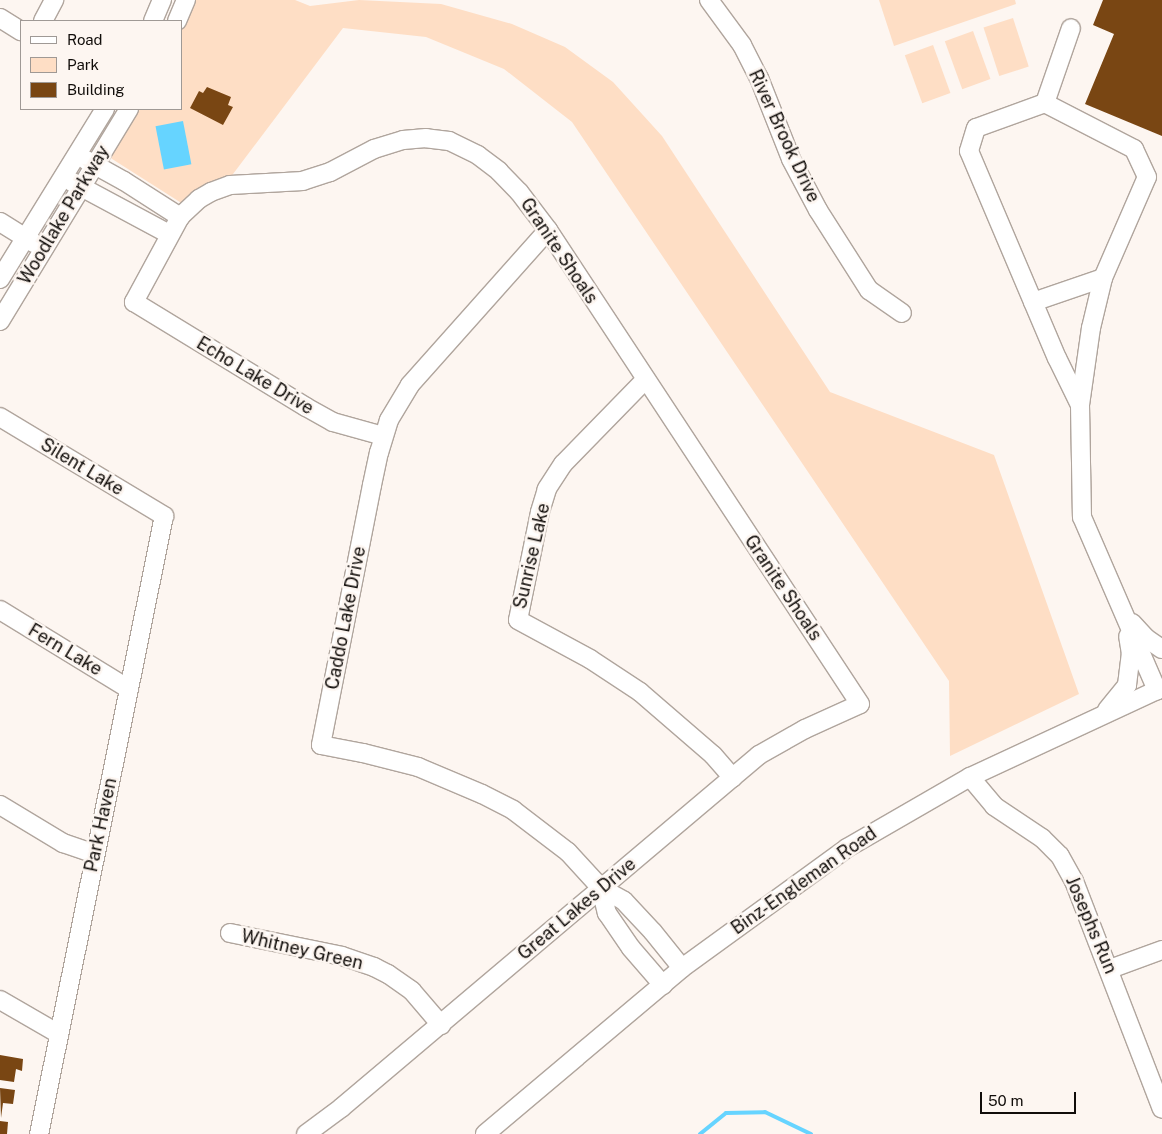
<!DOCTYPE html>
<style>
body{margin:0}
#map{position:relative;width:1162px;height:1134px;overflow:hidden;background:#fdf6f1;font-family:"Public Sans",sans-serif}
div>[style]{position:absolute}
.green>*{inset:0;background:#fedec5;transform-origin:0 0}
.water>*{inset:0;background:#66d4ff;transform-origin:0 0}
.stream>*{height:4px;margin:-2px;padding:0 2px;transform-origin:2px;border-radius:2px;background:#66d4ff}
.building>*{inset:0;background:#794613}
.roads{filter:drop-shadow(1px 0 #b0a59d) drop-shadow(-1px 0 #b0a59d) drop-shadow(0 1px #b0a59d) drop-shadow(0 -1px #b0a59d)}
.minor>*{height:18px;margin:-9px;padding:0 9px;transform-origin:9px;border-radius:9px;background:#fff}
span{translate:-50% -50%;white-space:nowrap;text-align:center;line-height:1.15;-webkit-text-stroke:5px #fdf6f1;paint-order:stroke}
.street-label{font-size:18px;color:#110d0a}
.legend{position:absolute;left:20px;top:20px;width:162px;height:90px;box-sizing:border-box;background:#fdf6f1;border:1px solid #9f9995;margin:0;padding:6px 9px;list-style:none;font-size:15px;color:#110d0a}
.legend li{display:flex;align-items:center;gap:10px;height:25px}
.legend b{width:25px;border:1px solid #9f9995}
.scale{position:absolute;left:980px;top:1092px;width:96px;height:22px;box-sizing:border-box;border:2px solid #110d0a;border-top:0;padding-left:6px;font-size:15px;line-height:18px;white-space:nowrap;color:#110d0a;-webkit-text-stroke:4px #fdf6f1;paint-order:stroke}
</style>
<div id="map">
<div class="green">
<i style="clip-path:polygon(193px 0,295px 0,310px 6px,359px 0,441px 4px,512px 24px,565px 47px,613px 82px,662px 136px,830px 392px,994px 455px,1079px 694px,950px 756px,949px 681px,572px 122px,504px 69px,426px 37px,343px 28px,230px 178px,183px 204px,109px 157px,137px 109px,181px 109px,181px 28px)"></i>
<i style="clip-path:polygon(879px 0,1015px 0,1016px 4px,894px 46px)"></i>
<i style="left:1013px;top:18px;width:51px;height:31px;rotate:72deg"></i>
<i style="left:973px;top:31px;width:51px;height:30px;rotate:70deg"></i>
<i style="left:933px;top:45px;width:51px;height:30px;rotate:70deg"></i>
</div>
<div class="water">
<i style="left:183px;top:121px;width:44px;height:28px;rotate:79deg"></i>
</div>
<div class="stream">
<i style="left:700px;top:1134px;width:33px;rotate:-39deg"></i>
<i style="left:726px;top:1113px;width:39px;rotate:-1deg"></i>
<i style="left:765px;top:1112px;width:51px;rotate:25.6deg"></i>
</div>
<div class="building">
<i style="clip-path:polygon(1103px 0,1162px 0,1162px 136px,1085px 104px,1114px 34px,1093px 25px)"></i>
<i style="clip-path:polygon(207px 87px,231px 97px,228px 105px,233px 107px,223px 125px,190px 108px,199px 91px,203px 93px)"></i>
<i style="clip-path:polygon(0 1055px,23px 1059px,22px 1071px,16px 1069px,14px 1082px,0 1080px)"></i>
<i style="clip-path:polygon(0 1088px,15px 1090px,13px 1104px,3px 1103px,1px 1118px)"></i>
<i style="clip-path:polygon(0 1121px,8px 1122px,7px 1134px,0 1134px)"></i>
</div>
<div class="roads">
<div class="minor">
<i style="left:709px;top:0;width:56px;rotate:53.7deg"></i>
<i style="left:742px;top:45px;width:37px;rotate:63deg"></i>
<i style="left:759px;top:78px;width:87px;rotate:68.4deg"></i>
<i style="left:791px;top:159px;width:58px;rotate:62.1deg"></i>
<i style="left:818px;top:210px;width:95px;rotate:57.5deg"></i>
<i style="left:869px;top:290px;width:40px;rotate:34.9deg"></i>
<i style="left:0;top:18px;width:25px;rotate:32deg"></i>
<i style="left:43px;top:21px;width:24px;rotate:-62deg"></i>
<i style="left:153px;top:21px;width:23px;rotate:-67deg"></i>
<i style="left:177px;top:21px;width:23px;rotate:-67deg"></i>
<i style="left:1045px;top:103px;width:79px;rotate:-70.9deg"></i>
<i style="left:86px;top:160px;width:43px;rotate:28.9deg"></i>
<i style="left:124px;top:181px;width:67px;rotate:32.7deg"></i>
<i style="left:72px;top:182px;width:110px;rotate:28.2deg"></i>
<i style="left:0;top:222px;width:40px;rotate:32deg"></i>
<i style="left:548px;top:230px;width:208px;rotate:131.7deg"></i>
<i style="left:410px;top:385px;width:41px;rotate:121deg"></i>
<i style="left:389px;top:420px;width:34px;rotate:107deg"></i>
<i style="left:379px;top:452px;width:34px;rotate:102deg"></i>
<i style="left:372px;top:485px;width:265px;rotate:101.1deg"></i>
<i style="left:321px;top:745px;width:43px;rotate:10.8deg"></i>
<i style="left:363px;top:753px;width:57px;rotate:14.3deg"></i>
<i style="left:418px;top:767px;width:69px;rotate:22.9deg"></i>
<i style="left:482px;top:794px;width:35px;rotate:27deg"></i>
<i style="left:513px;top:810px;width:69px;rotate:37.4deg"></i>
<i style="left:568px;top:852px;width:49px;rotate:47.5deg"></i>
<i style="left:601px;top:888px;width:26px;rotate:29deg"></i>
<i style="left:624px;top:901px;width:42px;rotate:46.9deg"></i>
<i style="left:653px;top:932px;width:46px;rotate:51.1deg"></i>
<i style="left:0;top:279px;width:200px;rotate:-58.3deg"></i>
<i style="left:1033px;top:302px;width:74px;rotate:-18.9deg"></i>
<i style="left:0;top:321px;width:248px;rotate:-58.7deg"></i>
<i style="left:645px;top:380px;width:117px;rotate:134.3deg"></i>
<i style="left:563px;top:464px;width:30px;rotate:123deg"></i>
<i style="left:547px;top:489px;width:24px;rotate:107deg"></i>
<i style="left:540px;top:512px;width:110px;rotate:101.5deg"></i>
<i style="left:518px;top:620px;width:82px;rotate:28.4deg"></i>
<i style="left:590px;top:659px;width:60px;rotate:33.4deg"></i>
<i style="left:640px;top:692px;width:96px;rotate:40.8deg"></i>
<i style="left:713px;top:755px;width:30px;rotate:49deg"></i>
<i style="left:1080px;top:405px;width:78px;rotate:-81.9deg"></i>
<i style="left:1091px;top:328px;width:51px;rotate:-76.5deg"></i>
<i style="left:1103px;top:278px;width:110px;rotate:-66.5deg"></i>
<i style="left:1147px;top:177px;width:31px;rotate:-115deg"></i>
<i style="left:1134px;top:149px;width:100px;rotate:-152.7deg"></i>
<i style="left:1045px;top:103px;width:73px;rotate:160.1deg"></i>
<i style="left:976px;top:128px;width:24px;rotate:107deg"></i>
<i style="left:969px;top:151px;width:225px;rotate:67deg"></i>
<i style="left:1057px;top:358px;width:52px;rotate:63.9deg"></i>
<i style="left:1080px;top:405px;width:112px;rotate:89deg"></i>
<i style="left:1082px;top:517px;width:189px;rotate:66.6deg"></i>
<i style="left:0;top:417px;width:192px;rotate:31.1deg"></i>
<i style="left:164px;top:516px;width:631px;rotate:101.43deg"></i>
<i style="left:0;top:610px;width:151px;rotate:31.5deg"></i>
<i style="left:1132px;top:623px;width:21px;rotate:47deg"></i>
<i style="left:1146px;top:638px;width:19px;rotate:35deg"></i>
<i style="left:1107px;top:710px;width:32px;rotate:-51deg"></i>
<i style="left:1127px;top:685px;width:31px;rotate:-83deg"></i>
<i style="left:1131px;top:654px;width:18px;rotate:-99deg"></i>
<i style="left:970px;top:777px;width:38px;rotate:50deg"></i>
<i style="left:994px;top:806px;width:58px;rotate:33.7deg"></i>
<i style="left:1042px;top:838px;width:25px;rotate:45deg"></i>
<i style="left:1060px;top:856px;width:29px;rotate:61deg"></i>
<i style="left:1074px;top:881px;width:244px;rotate:68.9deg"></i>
<i style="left:0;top:805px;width:74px;rotate:31.1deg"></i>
<i style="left:63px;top:843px;width:34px;rotate:19deg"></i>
<i style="left:601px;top:888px;width:26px;rotate:77deg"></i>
<i style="left:607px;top:913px;width:42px;rotate:55.6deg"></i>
<i style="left:631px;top:948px;width:49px;rotate:49.1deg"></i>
<i style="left:230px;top:933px;width:114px;rotate:11.6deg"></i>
<i style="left:342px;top:956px;width:34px;rotate:19deg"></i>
<i style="left:374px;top:967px;width:16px;rotate:27deg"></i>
<i style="left:388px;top:974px;width:29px;rotate:35deg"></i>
<i style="left:412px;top:991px;width:45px;rotate:49.5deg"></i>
<i style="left:1110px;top:969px;width:55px;rotate:-20.1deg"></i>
<i style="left:0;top:1000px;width:68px;rotate:30deg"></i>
<i style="left:306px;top:1134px;width:44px;rotate:-36.6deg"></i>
<i style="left:341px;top:1108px;width:547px;rotate:-40.18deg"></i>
<i style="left:759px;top:755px;width:53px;rotate:-29.5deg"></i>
<i style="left:805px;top:729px;width:60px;rotate:-24.4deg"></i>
<i style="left:860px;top:704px;width:567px;rotate:-123.35deg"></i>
<i style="left:548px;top:230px;width:48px;rotate:-127.3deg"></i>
<i style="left:519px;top:192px;width:29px;rotate:-134deg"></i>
<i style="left:499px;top:171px;width:26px;rotate:-143deg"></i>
<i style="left:478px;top:155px;width:32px;rotate:-154deg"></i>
<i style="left:449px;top:141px;width:23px;rotate:-173deg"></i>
<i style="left:426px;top:138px;width:23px;rotate:175deg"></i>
<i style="left:403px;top:140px;width:30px;rotate:163deg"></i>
<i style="left:374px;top:149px;width:50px;rotate:152.4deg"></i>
<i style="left:330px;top:172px;width:28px;rotate:162deg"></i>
<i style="left:303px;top:181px;width:73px;rotate:176.9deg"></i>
<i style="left:230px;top:185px;width:20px;rotate:160deg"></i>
<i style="left:211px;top:192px;width:14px;rotate:150deg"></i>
<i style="left:199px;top:199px;width:26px;rotate:137deg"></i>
<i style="left:180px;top:217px;width:97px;rotate:118.4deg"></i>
<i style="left:134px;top:302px;width:202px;rotate:31.4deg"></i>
<i style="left:306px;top:407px;width:31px;rotate:29deg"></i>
<i style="left:333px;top:422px;width:52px;rotate:15.6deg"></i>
<i style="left:485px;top:1134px;width:258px;rotate:-40.1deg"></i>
<i style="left:682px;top:968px;width:204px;rotate:-36deg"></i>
<i style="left:847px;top:848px;width:142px;rotate:-30deg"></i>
<i style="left:970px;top:777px;width:212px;rotate:-24.9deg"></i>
</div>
</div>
<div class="street-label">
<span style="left:784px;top:136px;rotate:65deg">River Brook Drive</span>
<span style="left:64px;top:215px;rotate:-59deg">Woodlake Parkway</span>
<span style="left:559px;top:251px;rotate:56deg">Granite Shoals</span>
<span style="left:255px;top:376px;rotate:31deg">Echo Lake Drive</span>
<span style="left:82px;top:467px;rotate:31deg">Silent Lake</span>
<span style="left:532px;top:556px;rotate:-77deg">Sunrise Lake</span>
<span style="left:783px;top:588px;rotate:56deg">Granite Shoals</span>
<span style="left:346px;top:618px;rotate:-79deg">Caddo Lake Drive</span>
<span style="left:65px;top:650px;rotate:31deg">Fern Lake</span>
<span style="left:101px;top:825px;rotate:-78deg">Park Haven</span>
<span style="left:804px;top:881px;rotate:-35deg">Binz-Engleman Road</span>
<span style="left:577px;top:909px;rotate:-40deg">Great Lakes Drive</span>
<span style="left:1091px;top:925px;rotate:67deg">Josephs Run</span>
<span style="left:302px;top:950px;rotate:13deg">Whitney Green</span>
</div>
<ul class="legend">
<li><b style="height:6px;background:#fff"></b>Road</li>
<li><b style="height:14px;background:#fedec5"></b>Park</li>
<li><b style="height:14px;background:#794613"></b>Building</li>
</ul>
<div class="scale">50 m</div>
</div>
